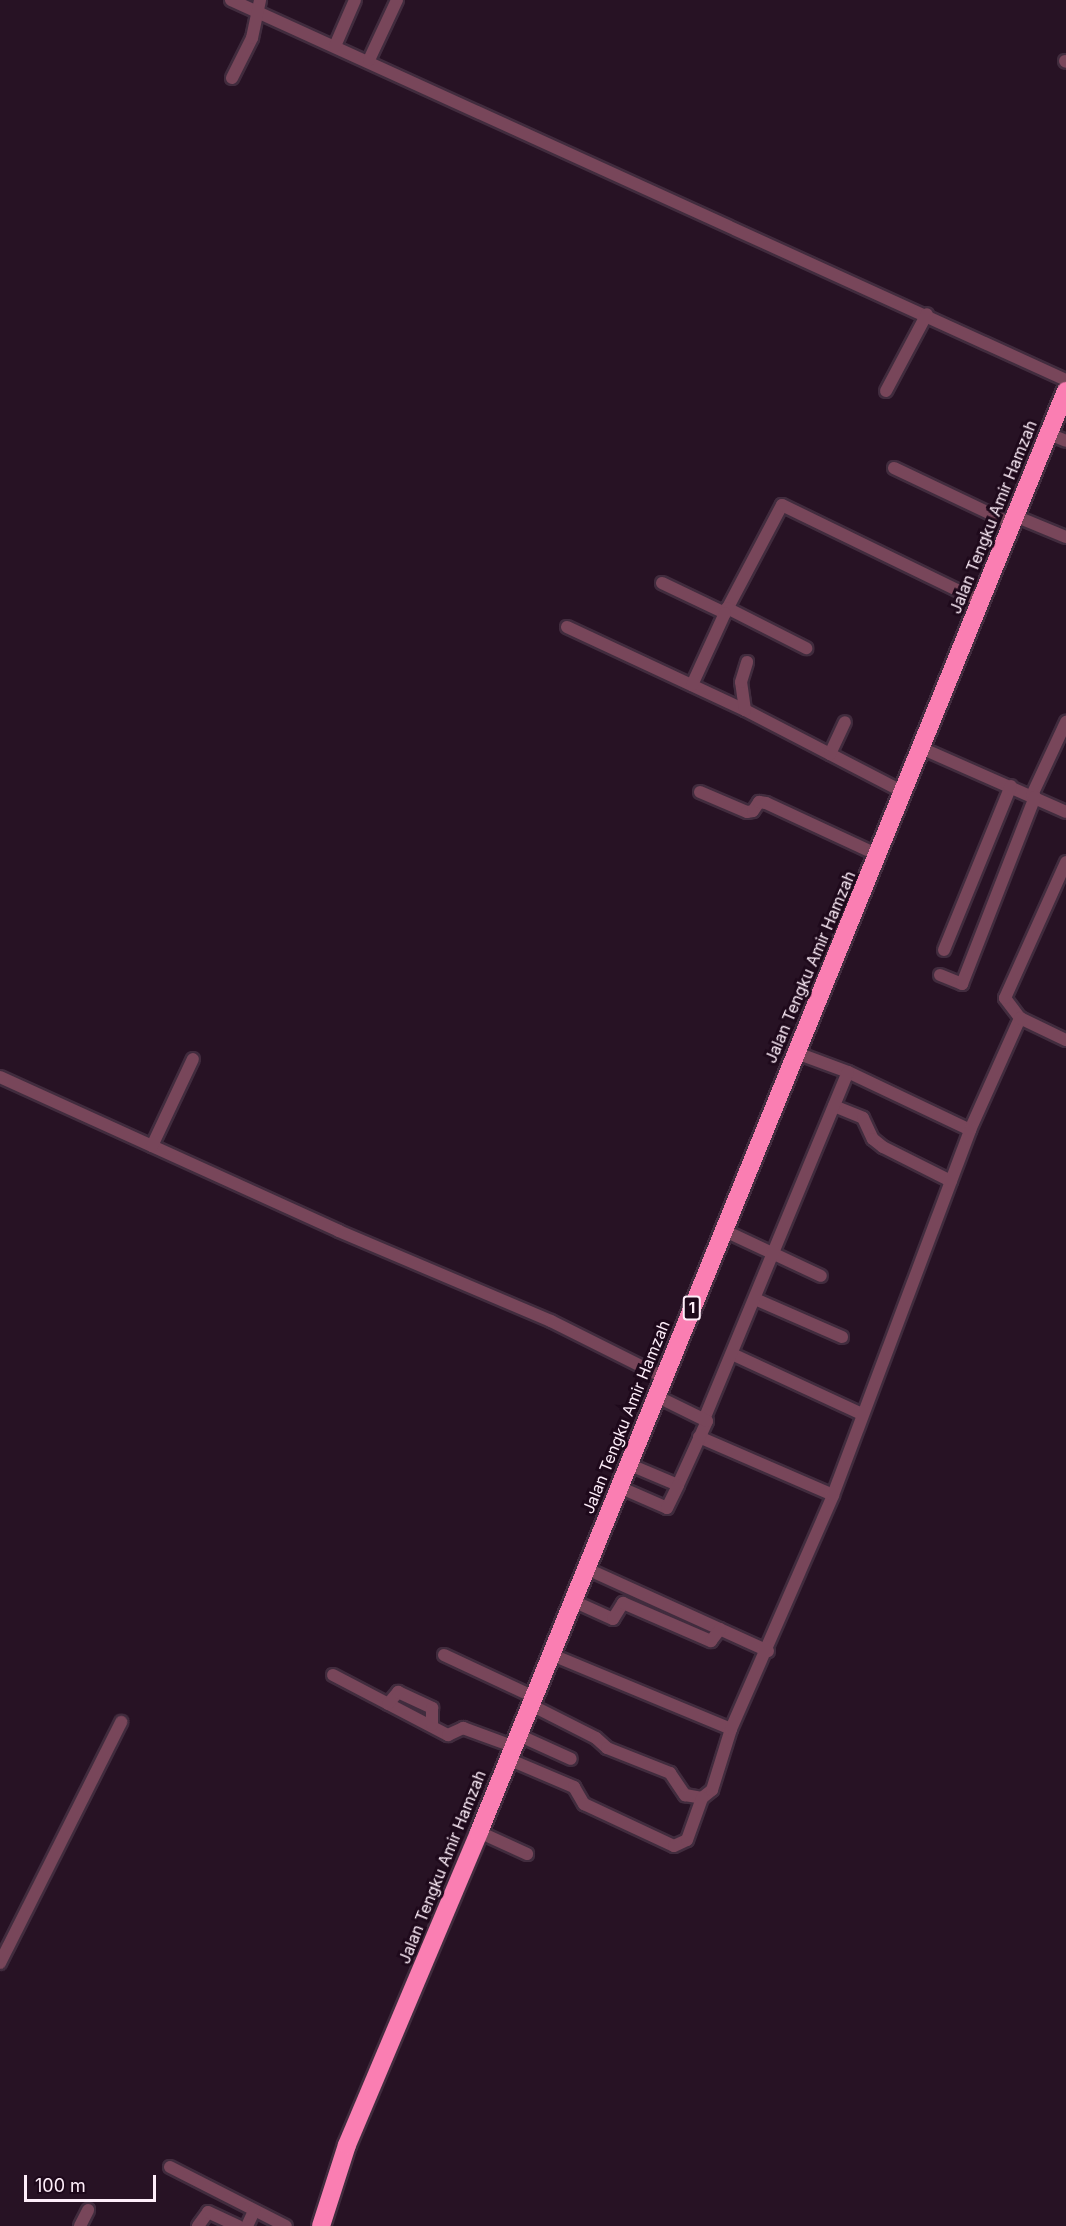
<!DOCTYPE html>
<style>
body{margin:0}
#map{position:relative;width:1066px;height:2226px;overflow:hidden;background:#271224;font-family:Inter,sans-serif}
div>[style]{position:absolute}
.roads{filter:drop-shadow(2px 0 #412c3e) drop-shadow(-2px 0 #412c3e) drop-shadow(0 2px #412c3e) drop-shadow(0 -2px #412c3e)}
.minor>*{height:12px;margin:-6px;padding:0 6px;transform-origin:6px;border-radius:6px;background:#78465a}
.highway>*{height:18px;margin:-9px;padding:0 9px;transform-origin:9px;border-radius:9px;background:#fa7eb2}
span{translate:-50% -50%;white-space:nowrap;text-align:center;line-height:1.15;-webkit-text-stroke:6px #1e091b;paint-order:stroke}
.shield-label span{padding:2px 4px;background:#1e091b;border:2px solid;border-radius:4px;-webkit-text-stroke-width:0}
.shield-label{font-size:15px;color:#fdedf9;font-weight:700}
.street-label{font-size:16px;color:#fdedf9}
.scale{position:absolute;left:24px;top:2175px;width:132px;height:27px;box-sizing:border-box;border:3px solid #fdedf9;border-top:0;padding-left:8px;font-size:18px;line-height:21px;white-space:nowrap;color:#fdedf9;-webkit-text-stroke:4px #1e091b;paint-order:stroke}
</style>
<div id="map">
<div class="roads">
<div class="minor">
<i style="left:231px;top:0;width:917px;rotate:24.47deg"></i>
<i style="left:335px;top:46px;width:50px;rotate:-66.5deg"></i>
<i style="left:369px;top:60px;width:66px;rotate:-65deg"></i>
<i style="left:1065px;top:61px;width:1px;rotate:45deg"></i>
<i style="left:232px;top:78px;width:45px;rotate:-63.4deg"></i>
<i style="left:252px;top:38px;width:39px;rotate:-78deg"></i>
<i style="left:886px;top:391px;width:87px;rotate:-62deg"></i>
<i style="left:1049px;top:434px;width:18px;rotate:22deg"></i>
<i style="left:894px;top:468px;width:131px;rotate:25.4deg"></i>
<i style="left:1015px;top:516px;width:55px;rotate:22.4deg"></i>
<i style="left:662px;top:583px;width:70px;rotate:25.5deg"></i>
<i style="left:725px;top:613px;width:122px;rotate:-62.2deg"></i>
<i style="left:782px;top:505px;width:220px;rotate:25.9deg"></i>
<i style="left:727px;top:608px;width:89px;rotate:26.9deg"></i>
<i style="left:567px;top:627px;width:196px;rotate:25deg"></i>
<i style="left:745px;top:710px;width:178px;rotate:27.4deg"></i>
<i style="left:692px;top:685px;width:79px;rotate:-65.4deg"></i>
<i style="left:745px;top:710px;width:28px;rotate:-98deg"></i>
<i style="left:741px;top:682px;width:21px;rotate:-73deg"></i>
<i style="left:921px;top:748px;width:158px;rotate:23.8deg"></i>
<i style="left:830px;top:754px;width:35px;rotate:-65deg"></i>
<i style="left:700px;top:792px;width:51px;rotate:23.1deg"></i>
<i style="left:747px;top:812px;width:6px;rotate:-9deg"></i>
<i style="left:753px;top:811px;width:11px;rotate:-56deg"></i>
<i style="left:759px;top:802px;width:7px;rotate:8deg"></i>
<i style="left:766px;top:803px;width:123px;rotate:24.9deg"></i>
<i style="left:1032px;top:795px;width:81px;rotate:-65deg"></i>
<i style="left:944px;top:950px;width:177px;rotate:-67.8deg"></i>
<i style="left:940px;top:975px;width:24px;rotate:22deg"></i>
<i style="left:962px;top:984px;width:201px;rotate:-68.7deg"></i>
<i style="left:1020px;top:1018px;width:25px;rotate:-127deg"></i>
<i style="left:1005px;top:998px;width:149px;rotate:-65.8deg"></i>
<i style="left:794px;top:1052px;width:58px;rotate:20.3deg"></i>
<i style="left:848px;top:1072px;width:135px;rotate:25.4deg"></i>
<i style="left:970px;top:1130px;width:123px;rotate:-65.9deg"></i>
<i style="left:1020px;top:1018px;width:51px;rotate:25.6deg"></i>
<i style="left:0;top:1077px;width:372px;rotate:24.4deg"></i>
<i style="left:339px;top:1231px;width:230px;rotate:23deg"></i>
<i style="left:551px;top:1321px;width:125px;rotate:26.6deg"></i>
<i style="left:834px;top:1106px;width:31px;rotate:22deg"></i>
<i style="left:863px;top:1118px;width:23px;rotate:65deg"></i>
<i style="left:873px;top:1139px;width:13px;rotate:39deg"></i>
<i style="left:883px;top:1147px;width:76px;rotate:26.6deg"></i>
<i style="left:152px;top:1146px;width:96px;rotate:-64.8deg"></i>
<i style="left:723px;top:1230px;width:108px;rotate:25.1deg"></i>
<i style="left:755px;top:1299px;width:95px;rotate:23.6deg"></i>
<i style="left:732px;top:1354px;width:143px;rotate:24.8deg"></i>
<i style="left:705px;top:1417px;width:373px;rotate:-67.5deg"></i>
<i style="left:699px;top:1437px;width:146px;rotate:23.4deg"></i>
<i style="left:628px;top:1464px;width:54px;rotate:22.8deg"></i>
<i style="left:678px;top:1485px;width:70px;rotate:-65.6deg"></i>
<i style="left:707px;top:1421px;width:57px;rotate:-153.9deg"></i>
<i style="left:619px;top:1487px;width:52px;rotate:23.6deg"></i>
<i style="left:667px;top:1508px;width:25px;rotate:-64deg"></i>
<i style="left:585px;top:1568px;width:201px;rotate:24.4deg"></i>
<i style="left:571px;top:1600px;width:46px;rotate:24.3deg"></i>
<i style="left:613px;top:1619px;width:19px;rotate:-58deg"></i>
<i style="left:623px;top:1603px;width:96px;rotate:23.4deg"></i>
<i style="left:711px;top:1641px;width:15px;rotate:-53deg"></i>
<i style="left:550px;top:1654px;width:196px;rotate:22.5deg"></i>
<i style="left:444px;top:1655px;width:97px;rotate:25deg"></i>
<i style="left:333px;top:1675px;width:130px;rotate:27.6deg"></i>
<i style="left:448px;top:1735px;width:17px;rotate:-25deg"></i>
<i style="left:463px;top:1728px;width:52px;rotate:20.2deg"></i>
<i style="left:388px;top:1704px;width:16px;rotate:-50deg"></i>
<i style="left:398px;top:1692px;width:38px;rotate:25deg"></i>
<i style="left:432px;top:1708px;width:17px;rotate:90deg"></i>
<i style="left:529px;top:1704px;width:75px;rotate:26.9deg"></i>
<i style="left:596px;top:1738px;width:15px;rotate:42deg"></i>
<i style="left:607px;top:1748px;width:68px;rotate:21.6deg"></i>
<i style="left:670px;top:1773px;width:27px;rotate:56deg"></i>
<i style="left:685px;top:1795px;width:17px;rotate:10deg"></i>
<i style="left:702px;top:1798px;width:13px;rotate:-39deg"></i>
<i style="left:712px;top:1790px;width:64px;rotate:-72.7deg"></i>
<i style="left:731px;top:1729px;width:255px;rotate:-66.4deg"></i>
<i style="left:833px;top:1495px;width:390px;rotate:-69.4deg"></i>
<i style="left:516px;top:1734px;width:60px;rotate:24.4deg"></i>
<i style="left:508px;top:1759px;width:72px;rotate:23deg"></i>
<i style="left:574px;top:1787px;width:20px;rotate:60deg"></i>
<i style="left:584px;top:1804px;width:99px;rotate:25deg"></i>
<i style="left:674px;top:1846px;width:14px;rotate:-25deg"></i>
<i style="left:687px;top:1840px;width:45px;rotate:-70.3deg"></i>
<i style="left:479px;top:1832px;width:53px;rotate:24.6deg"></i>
<i style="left:0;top:1963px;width:270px;rotate:-63.3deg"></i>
<i style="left:170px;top:2167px;width:130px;rotate:27deg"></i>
<i style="left:80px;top:2226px;width:18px;rotate:-63deg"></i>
<i style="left:198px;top:2226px;width:17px;rotate:-54deg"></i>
<i style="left:208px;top:2212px;width:33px;rotate:25deg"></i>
<i style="left:247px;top:2226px;width:17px;rotate:-65deg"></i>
</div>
<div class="highway">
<i style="left:321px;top:2226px;width:85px;rotate:-72.2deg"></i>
<i style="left:347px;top:2145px;width:340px;rotate:-67.1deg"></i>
<i style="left:479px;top:1832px;width:1556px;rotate:-67.84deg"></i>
</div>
</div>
<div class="shield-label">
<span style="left:692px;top:1308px">1</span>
</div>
<div class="street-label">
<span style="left:993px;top:517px;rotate:-68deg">Jalan Tengku Amir Hamzah</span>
<span style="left:810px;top:967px;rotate:-67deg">Jalan Tengku Amir Hamzah</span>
<span style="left:626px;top:1417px;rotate:-68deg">Jalan Tengku Amir Hamzah</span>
<span style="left:442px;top:1867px;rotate:-68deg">Jalan Tengku Amir Hamzah</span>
</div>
<div class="scale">100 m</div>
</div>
